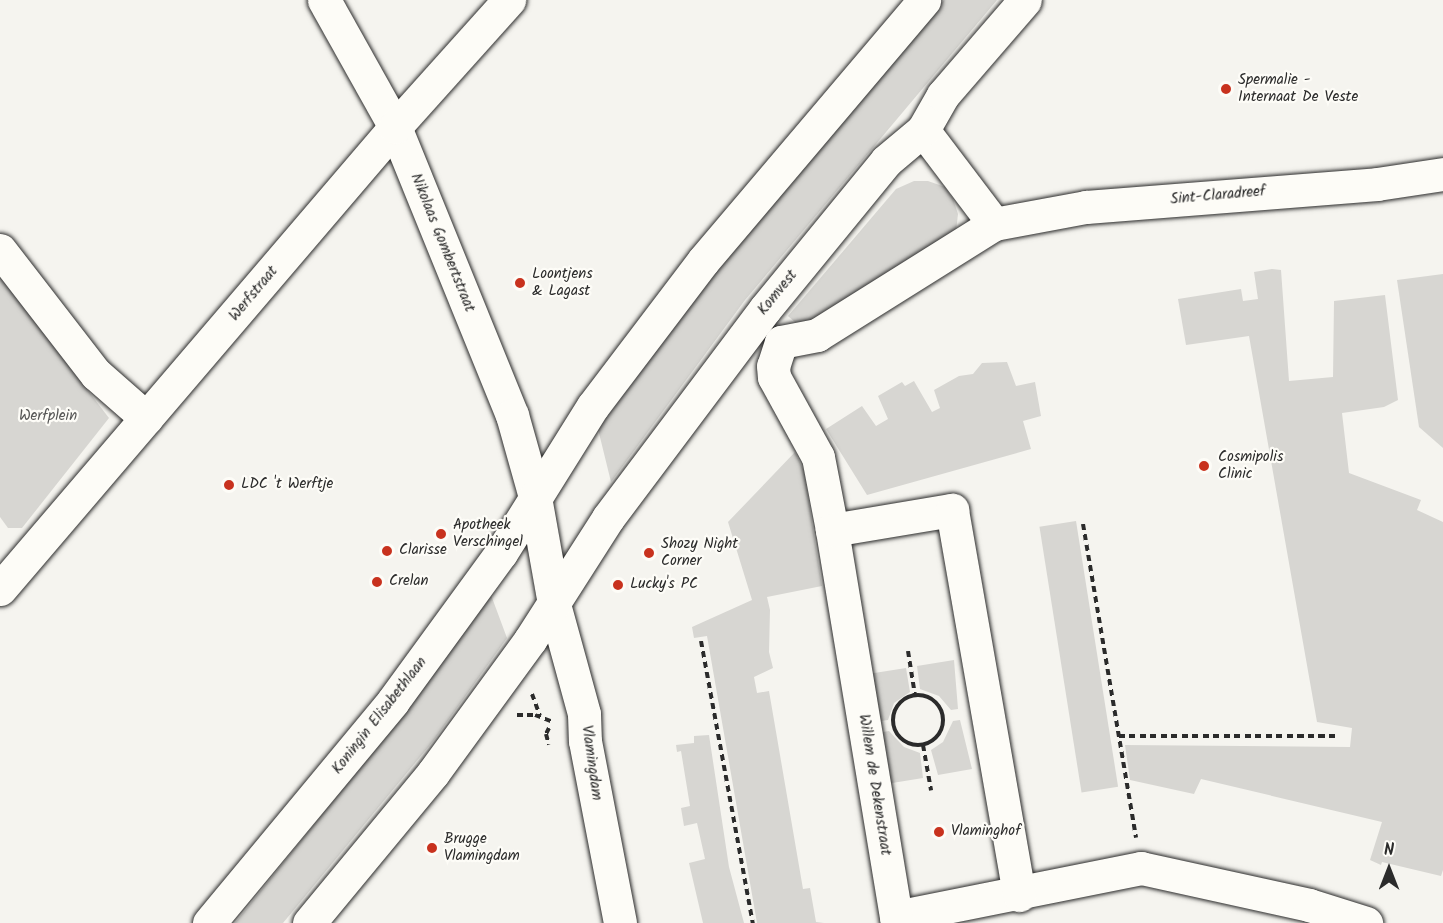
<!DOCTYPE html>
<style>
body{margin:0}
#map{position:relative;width:1443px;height:923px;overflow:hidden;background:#f5f4ef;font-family:Kalam,sans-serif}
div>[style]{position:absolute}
.green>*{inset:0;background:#d7d6d2;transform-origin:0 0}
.path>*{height:4px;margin-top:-2px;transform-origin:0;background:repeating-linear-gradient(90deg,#2b2b2b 0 6px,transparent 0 10.5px)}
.path>.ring{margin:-2px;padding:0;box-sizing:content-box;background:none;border:4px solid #2b2b2b;border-radius:50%}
.roads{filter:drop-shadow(0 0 2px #2b2b2b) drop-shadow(0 0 2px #2b2b2b)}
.minor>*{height:33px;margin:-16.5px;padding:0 16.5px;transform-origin:16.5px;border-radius:16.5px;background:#fdfcf7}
.major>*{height:33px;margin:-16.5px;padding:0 16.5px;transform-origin:16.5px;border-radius:16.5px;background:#fdfcf7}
.dots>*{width:16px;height:16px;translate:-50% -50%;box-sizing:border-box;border:3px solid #fdfcf7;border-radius:50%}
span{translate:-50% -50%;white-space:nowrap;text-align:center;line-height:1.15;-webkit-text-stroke:4.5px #fdfcf7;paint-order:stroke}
.poi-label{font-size:15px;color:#2b2b2b}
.left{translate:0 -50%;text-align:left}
.street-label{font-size:15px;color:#2b2b2b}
.park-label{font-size:15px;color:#565655}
.north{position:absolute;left:1359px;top:839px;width:60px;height:60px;-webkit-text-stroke:4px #fdfcf7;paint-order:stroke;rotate:0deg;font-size:16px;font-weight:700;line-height:24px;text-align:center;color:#2b2b2b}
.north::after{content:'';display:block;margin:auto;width:21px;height:27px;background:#2b2b2b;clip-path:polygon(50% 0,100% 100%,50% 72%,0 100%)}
</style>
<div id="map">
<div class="green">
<div style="clip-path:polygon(944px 0,997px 0,745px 300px,611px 482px,598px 429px,714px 273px)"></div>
<div style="clip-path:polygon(914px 181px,928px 181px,945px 187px,953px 199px,958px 214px,956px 231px,804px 330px,788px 316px,896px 189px)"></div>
<div style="clip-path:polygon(1272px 269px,1281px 270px,1289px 381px,1333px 377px,1334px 301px,1385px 295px,1398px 400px,1384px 407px,1342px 413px,1349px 473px,1421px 500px,1417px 510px,1443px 522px,1443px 870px,1441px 876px,1382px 862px,1381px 865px,1370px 860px,1382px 822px,1201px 779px,1194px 794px,1130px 780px,1125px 745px,1350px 747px,1352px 728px,1317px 722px,1249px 336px,1186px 345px,1178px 299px,1241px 289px,1243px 301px,1258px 299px,1254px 272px)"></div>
<div style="clip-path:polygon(1443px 274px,1443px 448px,1419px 427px,1397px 280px)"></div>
<div style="clip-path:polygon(0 276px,109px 418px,22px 528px,8px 528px,0 517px)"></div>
<div style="clip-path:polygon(1007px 362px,1016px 386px,1035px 382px,1041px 416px,1023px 421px,1031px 449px,867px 495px,826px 429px,862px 406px,876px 426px,888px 419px,878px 396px,902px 382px,905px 386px,914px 381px,932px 412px,940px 408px,934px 390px,959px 376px,973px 374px,982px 363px)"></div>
<div style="clip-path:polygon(795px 452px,804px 471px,822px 586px,767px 597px,770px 610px,769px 652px,773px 668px,754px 677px,757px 693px,769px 691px,803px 889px,810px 888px,816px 922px,824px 923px,757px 923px,707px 636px,694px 638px,692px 627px,752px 600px,728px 522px)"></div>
<div style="left:1076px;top:521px;width:269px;height:37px;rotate:81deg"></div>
<div style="clip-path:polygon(491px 595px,507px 638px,434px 740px,283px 923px,235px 923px,405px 711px)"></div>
<div style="clip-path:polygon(954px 660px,958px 709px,951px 710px,939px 696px,920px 689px,917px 666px)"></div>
<div style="clip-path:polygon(906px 668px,910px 692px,894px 703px,888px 720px,881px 721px,868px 674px)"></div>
<div style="clip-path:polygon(960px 720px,972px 769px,938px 775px,931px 750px,943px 742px,953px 721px)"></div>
<div style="clip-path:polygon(889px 731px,904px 747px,920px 753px,923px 778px,886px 784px,883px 732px)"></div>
<div style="clip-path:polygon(709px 735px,729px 867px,744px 923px,703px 923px,689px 863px,705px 859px,697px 823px,684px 826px,681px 808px,690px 806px,681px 751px,677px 752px,676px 745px,694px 743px,694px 736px)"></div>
</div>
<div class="path">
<div style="left:1083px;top:524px;width:318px;rotate:80.4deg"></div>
<div style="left:701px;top:641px;width:287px;rotate:79.6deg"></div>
<div style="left:908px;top:651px;width:45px;rotate:81deg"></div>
<div style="left:532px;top:694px;width:23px;rotate:70deg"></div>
<div class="ring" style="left:893px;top:695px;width:46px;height:46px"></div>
<div style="left:517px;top:715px;width:18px"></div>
<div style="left:535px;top:715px;width:19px;rotate:21deg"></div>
<div style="left:549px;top:728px;width:7px;rotate:117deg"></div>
<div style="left:546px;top:734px;width:11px;rotate:75deg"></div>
<div style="left:1119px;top:736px;width:219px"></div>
<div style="left:923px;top:745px;width:46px;rotate:79.9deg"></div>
</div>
<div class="roads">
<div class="minor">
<div style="left:324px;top:0;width:145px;rotate:60.8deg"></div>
<div style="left:395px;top:127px;width:311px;rotate:67.9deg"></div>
<div style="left:512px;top:415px;width:85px;rotate:74.3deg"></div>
<div style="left:923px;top:130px;width:118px;rotate:52.9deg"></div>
<div style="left:0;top:250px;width:157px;rotate:52.3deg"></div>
<div style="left:96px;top:374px;width:67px;rotate:41.3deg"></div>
<div style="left:781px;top:342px;width:37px;rotate:-11deg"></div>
<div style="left:817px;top:335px;width:209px;rotate:-32.1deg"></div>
<div style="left:994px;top:224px;width:94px;rotate:-10.5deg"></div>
<div style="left:1086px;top:207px;width:292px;rotate:-4.5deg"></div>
<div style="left:1377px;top:184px;width:67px;rotate:-8.6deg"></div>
<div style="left:781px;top:342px;width:25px;rotate:108deg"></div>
<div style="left:773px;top:366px;width:11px;rotate:85deg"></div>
<div style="left:774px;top:377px;width:91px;rotate:61.2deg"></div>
<div style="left:818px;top:457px;width:74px;rotate:79.1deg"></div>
<div style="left:0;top:589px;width:608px;rotate:-49.47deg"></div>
<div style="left:395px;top:127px;width:171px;rotate:-48.1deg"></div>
<div style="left:554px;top:604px;width:114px;rotate:74.7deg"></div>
<div style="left:584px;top:714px;width:27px;rotate:88deg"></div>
<div style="left:585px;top:741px;width:185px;rotate:79.1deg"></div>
<div style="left:896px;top:917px;width:250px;rotate:-11.3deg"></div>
<div style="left:1141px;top:868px;width:172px;rotate:12.4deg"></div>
<div style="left:1309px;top:905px;width:60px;rotate:17.5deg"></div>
<div style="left:897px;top:923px;width:398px;rotate:-99.4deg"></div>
<div style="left:832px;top:530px;width:122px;rotate:-9.5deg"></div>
<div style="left:952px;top:510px;width:391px;rotate:80.1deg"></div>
</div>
<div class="major">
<div style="left:535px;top:497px;width:109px;rotate:79.9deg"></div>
<div style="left:209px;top:923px;width:288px;rotate:-50.3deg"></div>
<div style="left:393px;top:701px;width:183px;rotate:-53.9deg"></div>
<div style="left:501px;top:553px;width:173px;rotate:-58deg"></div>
<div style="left:593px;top:406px;width:182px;rotate:-52.8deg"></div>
<div style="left:703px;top:261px;width:342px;rotate:-49.7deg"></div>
<div style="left:309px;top:923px;width:195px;rotate:-50.4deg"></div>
<div style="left:433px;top:773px;width:165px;rotate:-53.9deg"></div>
<div style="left:530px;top:640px;width:145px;rotate:-57.4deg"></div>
<div style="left:608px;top:518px;width:261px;rotate:-53.1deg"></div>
<div style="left:765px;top:309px;width:191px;rotate:-50.7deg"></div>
<div style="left:886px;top:161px;width:48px;rotate:-40deg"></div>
<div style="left:923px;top:130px;width:40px;rotate:-60.3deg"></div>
<div style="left:943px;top:95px;width:125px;rotate:-49.2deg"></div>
</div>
</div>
<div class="dots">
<div style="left:1226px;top:89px;background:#c8321e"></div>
<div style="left:520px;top:283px;background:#c8321e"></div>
<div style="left:1204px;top:466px;background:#c8321e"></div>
<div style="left:229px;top:485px;background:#c8321e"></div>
<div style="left:441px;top:534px;background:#c8321e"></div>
<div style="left:387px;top:551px;background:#c8321e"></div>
<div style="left:649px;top:553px;background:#c8321e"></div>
<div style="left:377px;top:582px;background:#c8321e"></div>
<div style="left:618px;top:585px;background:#c8321e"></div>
<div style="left:939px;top:832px;background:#c8321e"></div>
<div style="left:432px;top:848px;background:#c8321e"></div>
</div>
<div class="poi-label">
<span class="left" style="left:1238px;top:89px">Spermalie -<br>Internaat De Veste</span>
<span class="left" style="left:532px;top:283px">Loontjens<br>&amp; Lagast</span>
<span class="left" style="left:1218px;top:466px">Cosmipolis<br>Clinic</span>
<span class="left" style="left:241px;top:485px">LDC 't Werftje</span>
<span class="left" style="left:453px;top:534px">Apotheek<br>Verschingel</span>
<span class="left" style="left:661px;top:553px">Shozy Night<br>Corner</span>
<span class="left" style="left:399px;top:551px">Clarisse</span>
<span class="left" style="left:389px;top:582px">Crelan</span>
<span class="left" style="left:630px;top:585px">Lucky's PC</span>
<span class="left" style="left:951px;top:832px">Vlaminghof</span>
<span class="left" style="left:444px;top:848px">Brugge<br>Vlamingdam</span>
</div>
<div class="street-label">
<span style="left:1218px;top:196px;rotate:-5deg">Sint-Claradreef</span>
<span style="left:442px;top:243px;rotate:68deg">Nikolaas Gombertstraat</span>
<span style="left:778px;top:293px;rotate:-51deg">Komvest</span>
<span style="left:254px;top:294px;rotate:-50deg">Werfstraat</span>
<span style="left:380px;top:716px;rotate:-52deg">Koningin Elisabethlaan</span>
<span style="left:591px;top:763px;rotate:82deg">Vlamingdam</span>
<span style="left:874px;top:785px;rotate:81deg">Willem de Dekenstraat</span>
</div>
<div class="park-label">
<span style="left:48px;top:417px">Werfplein</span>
</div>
<div class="north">N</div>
</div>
